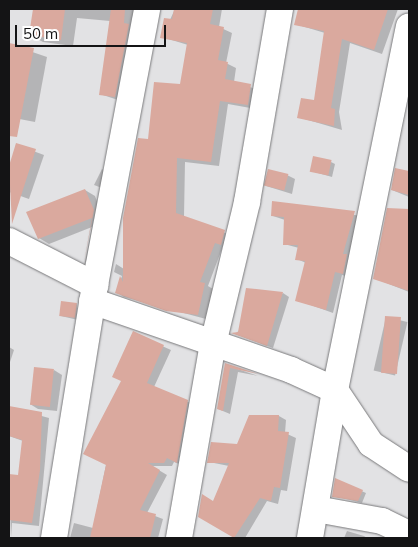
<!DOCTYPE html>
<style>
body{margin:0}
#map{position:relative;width:418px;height:547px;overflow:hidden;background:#e2e2e4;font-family:Mulish,sans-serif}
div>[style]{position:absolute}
.shadow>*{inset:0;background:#0003;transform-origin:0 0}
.building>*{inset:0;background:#daa99e;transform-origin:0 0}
.roads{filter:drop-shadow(0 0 1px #79797b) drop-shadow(0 0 1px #79797b)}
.minor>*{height:26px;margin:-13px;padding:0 13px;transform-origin:13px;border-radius:13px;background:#fff}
span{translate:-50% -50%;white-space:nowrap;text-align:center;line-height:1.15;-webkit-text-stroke:4px #fff;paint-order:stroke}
.frame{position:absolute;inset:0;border:10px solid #141415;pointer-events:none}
.scale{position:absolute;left:15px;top:25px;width:151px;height:22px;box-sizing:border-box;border:2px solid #141415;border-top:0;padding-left:6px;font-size:15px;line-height:18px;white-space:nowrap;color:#141415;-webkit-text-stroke:4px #fff;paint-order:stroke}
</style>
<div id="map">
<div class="shadow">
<div style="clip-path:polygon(28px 9px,139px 9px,127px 103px,100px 94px,110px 21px,77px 18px,73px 46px,43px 42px,30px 35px,34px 10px)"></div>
<div style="clip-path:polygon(175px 9px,222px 9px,219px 27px,232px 33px,226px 63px,236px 68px,234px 82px,259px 90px,256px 109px,228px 104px,219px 166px,185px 162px,184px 217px,233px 236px,223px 246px,208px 286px,213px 289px,206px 319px,124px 297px,116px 292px,122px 276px,114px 272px,116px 264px,124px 269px,149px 141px,181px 86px,188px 45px,162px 37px)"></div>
<div style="clip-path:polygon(299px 9px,398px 9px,382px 54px,350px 43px,339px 112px,342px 130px,298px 117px,315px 102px,325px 33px,295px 24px)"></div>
<div style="clip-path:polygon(9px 44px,47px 57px,35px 122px,9px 117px)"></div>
<div style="clip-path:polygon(17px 145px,44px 155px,29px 199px,9px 192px,9px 170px)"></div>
<div style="clip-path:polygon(331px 162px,335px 164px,332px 177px,311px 171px)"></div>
<div style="clip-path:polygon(102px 169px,105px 171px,102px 188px,94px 185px)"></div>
<div style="clip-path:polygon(396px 170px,409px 172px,409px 197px,392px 190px)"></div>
<div style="clip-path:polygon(287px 175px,295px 179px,292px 194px,266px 186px)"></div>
<div style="clip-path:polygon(85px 190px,95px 196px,103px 217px,94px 267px,85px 262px,92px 227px,49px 244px,39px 238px)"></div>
<div style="clip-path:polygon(273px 203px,362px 216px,350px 277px,342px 275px,333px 313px,297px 300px,306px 263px,297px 259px,299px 248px,284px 244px,285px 220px,273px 216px)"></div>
<div style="clip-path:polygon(388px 209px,409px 210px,409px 292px,374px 278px)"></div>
<div style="clip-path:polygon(283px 293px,289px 297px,273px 348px,235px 334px)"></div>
<div style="clip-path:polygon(77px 304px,78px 320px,61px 316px)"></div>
<div style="left:386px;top:317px;width:22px;height:55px;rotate:13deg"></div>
<div style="clip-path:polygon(133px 333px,171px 350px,154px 387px,195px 405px,184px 466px,174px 462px,172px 466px,152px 466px,167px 475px,147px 513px,163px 519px,158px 538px,70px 538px,74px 523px,93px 528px)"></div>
<div style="clip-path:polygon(9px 347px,14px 350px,10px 362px,9px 361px)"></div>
<div style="clip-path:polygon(226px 365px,258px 376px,238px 372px,230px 414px,218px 409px)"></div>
<div style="clip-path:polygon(54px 370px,62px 375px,57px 411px,38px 409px,30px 404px)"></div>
<div style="clip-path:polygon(9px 407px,49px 418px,39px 526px,12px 523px,11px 538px,9px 475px,19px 477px,23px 441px,9px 436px)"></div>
<div style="clip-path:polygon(250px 416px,279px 416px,286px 420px,285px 433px,296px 438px,287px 491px,281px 490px,278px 504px,267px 501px,245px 538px,237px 538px,199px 516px,214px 503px,229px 466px,209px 462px,238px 445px)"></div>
<div style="clip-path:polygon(336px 480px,366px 493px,362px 503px,334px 496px)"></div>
<div style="clip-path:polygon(347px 531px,364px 536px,367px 538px,344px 538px)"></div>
</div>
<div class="building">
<div style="clip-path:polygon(33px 9px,65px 9px,61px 40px,29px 35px)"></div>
<div style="clip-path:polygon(111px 9px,125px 9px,124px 23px,129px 24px,115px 97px,99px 95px)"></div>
<div style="clip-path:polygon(174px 9px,213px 9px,210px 24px,224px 27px,218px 60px,228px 62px,225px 79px,251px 84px,248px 105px,220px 101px,211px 162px,177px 158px,176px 213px,225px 230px,221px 245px,215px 243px,200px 282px,205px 283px,198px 315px,166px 311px,115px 293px,120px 276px,123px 282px,123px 218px,138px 138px,148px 139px,154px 82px,180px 84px,187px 43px,160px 38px,164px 18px,172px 19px)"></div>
<div style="clip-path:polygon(298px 9px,388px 9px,374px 50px,342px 39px,331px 108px,335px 109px,334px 126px,297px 118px,301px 98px,314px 100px,324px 31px,294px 25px)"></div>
<div style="clip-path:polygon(9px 43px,34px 48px,17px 137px,9px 136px)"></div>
<div style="clip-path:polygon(16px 143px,36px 149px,12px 224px,9px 166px)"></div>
<div style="left:313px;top:156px;width:19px;height:16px;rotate:12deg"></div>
<div style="clip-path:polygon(395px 168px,409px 171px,409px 195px,391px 190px)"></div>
<div style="left:268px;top:169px;width:21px;height:17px;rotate:14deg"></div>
<div style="clip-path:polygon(85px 189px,94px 210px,84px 263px,92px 218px,38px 239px,26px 212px)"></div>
<div style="clip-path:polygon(272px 201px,355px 211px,343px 254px,347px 254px,343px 274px,335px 272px,326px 310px,295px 301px,305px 261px,295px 260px,298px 245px,283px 245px,284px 217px,271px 216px)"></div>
<div style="clip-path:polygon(387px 208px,409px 209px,409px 291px,373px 279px)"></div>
<div style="clip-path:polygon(246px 288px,283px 292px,267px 346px,231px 333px,238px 332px)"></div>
<div style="left:61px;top:301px;width:16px;height:15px;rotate:7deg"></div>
<div style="left:385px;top:316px;width:16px;height:57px;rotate:4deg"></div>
<div style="clip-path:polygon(133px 331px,164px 345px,147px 383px,188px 400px,177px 463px,167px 458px,164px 463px,148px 463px,160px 470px,140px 510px,156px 514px,150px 538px,90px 538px,106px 465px,83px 454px,121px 381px,112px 377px)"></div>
<div style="clip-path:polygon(225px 363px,258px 374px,230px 368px,223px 411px,217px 409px)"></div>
<div style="left:34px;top:367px;width:20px;height:38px;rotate:6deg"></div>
<div style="clip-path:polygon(9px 406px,42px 412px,40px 470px,32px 523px,9px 520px,9px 474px,18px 475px,22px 440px,9px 436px)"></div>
<div style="clip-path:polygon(249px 415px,279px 415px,278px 431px,289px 432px,280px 488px,274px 487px,271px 501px,260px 498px,234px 538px,198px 517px,202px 494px,213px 501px,229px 463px,207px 463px,211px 442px,237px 444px)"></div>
<div style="clip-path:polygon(335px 478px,363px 490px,358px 501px,332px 497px)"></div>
</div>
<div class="roads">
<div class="minor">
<div style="left:9px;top:241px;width:97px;rotate:27.1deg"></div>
<div style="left:92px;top:301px;width:211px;rotate:19.1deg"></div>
<div style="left:291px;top:370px;width:48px;rotate:24.4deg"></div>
<div style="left:335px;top:390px;width:65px;rotate:56.3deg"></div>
<div style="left:371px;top:444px;width:45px;rotate:33.3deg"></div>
<div style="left:316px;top:509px;width:67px;rotate:10.3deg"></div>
<div style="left:382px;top:521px;width:30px;rotate:26deg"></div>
<div style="left:54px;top:538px;width:256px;rotate:-80.8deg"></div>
<div style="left:95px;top:285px;width:281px;rotate:-79.3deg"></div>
<div style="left:179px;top:538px;width:197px;rotate:-80.1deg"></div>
<div style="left:213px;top:344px;width:146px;rotate:-76.5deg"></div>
<div style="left:247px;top:202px;width:196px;rotate:-80.3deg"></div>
<div style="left:310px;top:538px;width:150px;rotate:-80.4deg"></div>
<div style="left:335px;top:390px;width:371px;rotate:-78.5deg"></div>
</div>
</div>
<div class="frame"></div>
<div class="scale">50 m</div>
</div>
